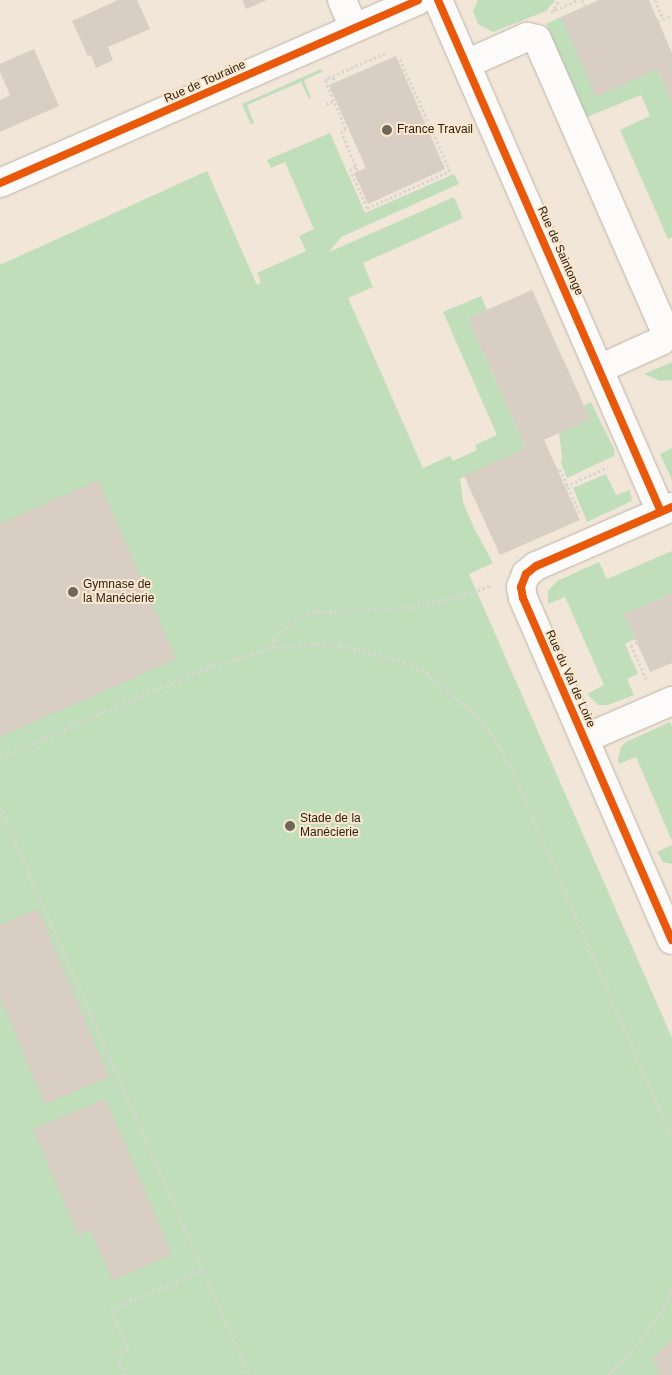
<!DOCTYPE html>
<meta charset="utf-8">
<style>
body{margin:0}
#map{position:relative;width:672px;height:1375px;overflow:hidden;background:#f1e6d7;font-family:Helvetica,sans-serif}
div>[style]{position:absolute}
.green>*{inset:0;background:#c1debb}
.building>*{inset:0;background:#d8cec4}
.path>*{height:3px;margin-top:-1.5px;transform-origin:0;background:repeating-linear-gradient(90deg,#d9d6d2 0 2.5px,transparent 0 5px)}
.roads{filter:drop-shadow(0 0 1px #bcb3a8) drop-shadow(0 0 1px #bcb3a8)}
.minor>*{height:28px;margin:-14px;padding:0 14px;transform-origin:14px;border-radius:14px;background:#fdfbf9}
.cycleway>*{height:8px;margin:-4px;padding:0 4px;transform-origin:4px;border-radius:4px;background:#e8590c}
.dots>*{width:14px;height:14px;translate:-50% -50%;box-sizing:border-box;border:2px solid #fce7cc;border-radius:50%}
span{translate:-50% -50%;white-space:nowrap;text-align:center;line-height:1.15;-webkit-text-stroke:4px #fce7cc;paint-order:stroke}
.street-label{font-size:12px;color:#2a2218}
.poi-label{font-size:12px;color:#2a2218}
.left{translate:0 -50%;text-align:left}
</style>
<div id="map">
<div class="green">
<div style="clip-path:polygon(478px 0,555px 0,546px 11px,493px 32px,478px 24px,473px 11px)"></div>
<div style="clip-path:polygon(561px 17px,657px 69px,672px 103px,672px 237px,668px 239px,620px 130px,650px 116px,641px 95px,587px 117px,546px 24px)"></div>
<div style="clip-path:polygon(321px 69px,322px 72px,304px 80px,311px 98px,309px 99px,301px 82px,247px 105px,254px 123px,251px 124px,242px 104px)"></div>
<div style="clip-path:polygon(330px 133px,365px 213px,454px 174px,459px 184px,341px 237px,329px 252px,454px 197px,463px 218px,363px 263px,373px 287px,348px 298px,423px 468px,450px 456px,453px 461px,477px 450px,475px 445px,497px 435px,443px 312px,481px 296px,487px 310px,468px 318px,526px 448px,460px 479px,463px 502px,475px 530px,493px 563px,469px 574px,672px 1038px,672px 1375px,0 1375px,0 265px,207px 171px,257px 285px,261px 282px,257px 273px,306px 251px,299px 236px,314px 229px,285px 162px,271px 168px,267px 160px)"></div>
<div style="clip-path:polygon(672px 362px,672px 380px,660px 381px,644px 374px)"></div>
<div style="clip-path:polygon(591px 402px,615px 451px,614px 456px,567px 478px,561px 463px,562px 457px,559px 433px,590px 419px,584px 405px)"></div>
<div style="clip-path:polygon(672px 448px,672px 480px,660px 454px)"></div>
<div style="clip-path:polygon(606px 474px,616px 495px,630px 490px,632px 501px,587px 522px,573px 488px)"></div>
<div style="clip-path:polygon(672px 551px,672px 594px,624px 614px,635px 639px,625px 644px,638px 674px,627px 679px,634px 695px,608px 705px,598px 705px,587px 694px,604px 685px,565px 597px,548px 604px,548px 591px,557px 581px,599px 562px,607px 579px)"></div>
<div style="clip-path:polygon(670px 722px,672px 727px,672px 841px,636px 757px,619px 764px,618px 759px,621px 747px,626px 742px)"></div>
<div style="clip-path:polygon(672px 845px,672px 864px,663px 862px,657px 852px)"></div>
</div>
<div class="building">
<div style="clip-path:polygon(118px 0,137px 0,150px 29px,108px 47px,113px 60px,96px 68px,91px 55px,88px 56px,72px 21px)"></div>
<div style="clip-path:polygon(242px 0,267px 0,246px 9px)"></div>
<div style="clip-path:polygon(599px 0,649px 0,672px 53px,672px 103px,657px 69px,596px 97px,561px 17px)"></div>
<div style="clip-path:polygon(34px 49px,59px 106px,0 132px,0 100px,10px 95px,0 72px,0 64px)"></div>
<div style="clip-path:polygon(396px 56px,445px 169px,368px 204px,354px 173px,366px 168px,329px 85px)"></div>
<div style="clip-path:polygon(532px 290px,590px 419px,544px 440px,580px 520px,500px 555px,464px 476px,526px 448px,468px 318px)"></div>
<div style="clip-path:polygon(98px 480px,176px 659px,0 737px,0 524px)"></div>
<div style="clip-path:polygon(672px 594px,672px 663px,650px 672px,624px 614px)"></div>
<div style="clip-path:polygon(38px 909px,109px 1077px,45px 1104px,0 997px,0 925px)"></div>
<div style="clip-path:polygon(106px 1099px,172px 1255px,112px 1280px,91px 1230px,78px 1235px,33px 1129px)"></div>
<div style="clip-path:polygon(672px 1339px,672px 1375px,660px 1375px,653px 1359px)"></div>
</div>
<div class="path">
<div style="left:582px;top:0;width:7px;rotate:63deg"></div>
<div style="left:655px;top:0;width:20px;rotate:66deg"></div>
<div style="left:555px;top:11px;width:3px;rotate:-108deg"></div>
<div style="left:554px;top:8px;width:9px;rotate:-58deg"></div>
<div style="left:551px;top:12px;width:30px;rotate:-24deg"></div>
<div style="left:658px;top:21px;width:15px;rotate:-23deg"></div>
<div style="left:333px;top:77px;width:5px;rotate:68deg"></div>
<div style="left:328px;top:78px;width:65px;rotate:-23.4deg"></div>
<div style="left:328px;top:79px;width:3px;rotate:162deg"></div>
<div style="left:325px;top:80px;width:53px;rotate:66.8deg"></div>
<div style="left:346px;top:129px;width:5px;rotate:158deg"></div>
<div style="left:341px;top:131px;width:43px;rotate:67deg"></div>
<div style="left:326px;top:104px;width:11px;rotate:-22deg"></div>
<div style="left:356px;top:167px;width:6px;rotate:162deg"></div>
<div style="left:350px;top:169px;width:43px;rotate:66.4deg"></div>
<div style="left:367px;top:208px;width:91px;rotate:-24deg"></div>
<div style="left:450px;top:171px;width:123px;rotate:-114.1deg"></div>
<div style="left:557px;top:470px;width:3px;rotate:-18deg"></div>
<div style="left:560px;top:469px;width:49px;rotate:66deg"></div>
<div style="left:566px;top:486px;width:46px;rotate:-24.3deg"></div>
<div style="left:637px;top:642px;width:7px;rotate:153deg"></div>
<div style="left:631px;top:645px;width:37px;rotate:66deg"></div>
<div style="left:274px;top:647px;width:9px;rotate:-90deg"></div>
<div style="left:274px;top:638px;width:26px;rotate:-40deg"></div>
<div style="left:294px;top:621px;width:22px;rotate:-24deg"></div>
<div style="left:314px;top:612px;width:94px;rotate:-2.4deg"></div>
<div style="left:408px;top:608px;width:52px;rotate:-12.2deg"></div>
<div style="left:459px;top:597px;width:35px;rotate:-20deg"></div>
<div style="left:0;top:758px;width:194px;rotate:-23.7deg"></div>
<div style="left:178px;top:680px;width:38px;rotate:-22deg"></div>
<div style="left:213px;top:666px;width:64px;rotate:-17.3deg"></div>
<div style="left:274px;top:647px;width:38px;rotate:-5deg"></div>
<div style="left:312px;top:644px;width:27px;rotate:2deg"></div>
<div style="left:339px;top:645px;width:61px;rotate:14.3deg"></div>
<div style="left:398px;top:660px;width:32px;rotate:24deg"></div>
<div style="left:427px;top:673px;width:63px;rotate:40.5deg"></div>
<div style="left:475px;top:714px;width:32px;rotate:51deg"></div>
<div style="left:495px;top:739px;width:30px;rotate:60deg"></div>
<div style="left:510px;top:765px;width:406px;rotate:66.5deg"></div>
<div style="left:0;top:807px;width:620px;rotate:66.33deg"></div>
<div style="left:125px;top:1375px;width:22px;rotate:-114deg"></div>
<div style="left:116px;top:1355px;width:14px;rotate:-25deg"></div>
<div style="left:129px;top:1349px;width:44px;rotate:-114.2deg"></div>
<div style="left:111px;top:1309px;width:100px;rotate:-23deg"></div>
<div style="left:607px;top:1375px;width:45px;rotate:-45deg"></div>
<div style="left:639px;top:1343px;width:45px;rotate:-54.9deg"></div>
<div style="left:665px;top:1306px;width:18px;rotate:-68deg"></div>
</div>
<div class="roads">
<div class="minor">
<div style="left:342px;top:0;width:30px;rotate:67deg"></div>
<div style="left:438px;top:0;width:558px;rotate:66.46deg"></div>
<div style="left:466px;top:64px;width:67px;rotate:-23.9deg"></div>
<div style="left:527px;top:37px;width:10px;rotate:11deg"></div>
<div style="left:537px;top:39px;width:318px;rotate:66.3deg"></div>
<div style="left:665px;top:330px;width:8px;rotate:97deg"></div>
<div style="left:664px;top:338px;width:4px;rotate:135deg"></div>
<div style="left:661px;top:341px;width:68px;rotate:155.7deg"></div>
<div style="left:0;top:183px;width:456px;rotate:-23.6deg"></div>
<div style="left:672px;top:507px;width:148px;rotate:156.5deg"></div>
<div style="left:536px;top:566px;width:13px;rotate:141deg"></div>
<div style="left:526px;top:574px;width:14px;rotate:111deg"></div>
<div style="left:521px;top:587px;width:11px;rotate:80deg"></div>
<div style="left:523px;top:598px;width:373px;rotate:66.5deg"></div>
<div style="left:584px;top:739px;width:96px;rotate:-23.4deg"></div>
</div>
</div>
<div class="cycleway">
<div style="left:438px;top:0;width:558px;rotate:66.46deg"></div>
<div style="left:0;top:183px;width:456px;rotate:-23.6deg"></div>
<div style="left:672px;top:507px;width:148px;rotate:156.5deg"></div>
<div style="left:536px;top:566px;width:13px;rotate:141deg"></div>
<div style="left:526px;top:574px;width:14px;rotate:111deg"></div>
<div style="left:521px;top:587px;width:11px;rotate:80deg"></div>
<div style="left:523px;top:598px;width:373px;rotate:66.5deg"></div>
</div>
<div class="dots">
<div style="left:387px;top:130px;background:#70675b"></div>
<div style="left:73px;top:592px;background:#70675b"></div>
<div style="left:290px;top:826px;background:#70675b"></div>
</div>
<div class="street-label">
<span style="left:205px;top:82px;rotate:-24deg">Rue de Touraine</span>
<span style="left:560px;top:251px;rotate:66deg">Rue de Saintonge</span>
<span style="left:570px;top:679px;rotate:66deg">Rue du Val de Loire</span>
</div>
<div class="poi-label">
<span class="left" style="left:397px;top:130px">France Travail</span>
<span class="left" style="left:83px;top:592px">Gymnase de<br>la Manécierie</span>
<span class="left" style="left:300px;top:826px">Stade de la<br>Manécierie</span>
</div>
</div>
